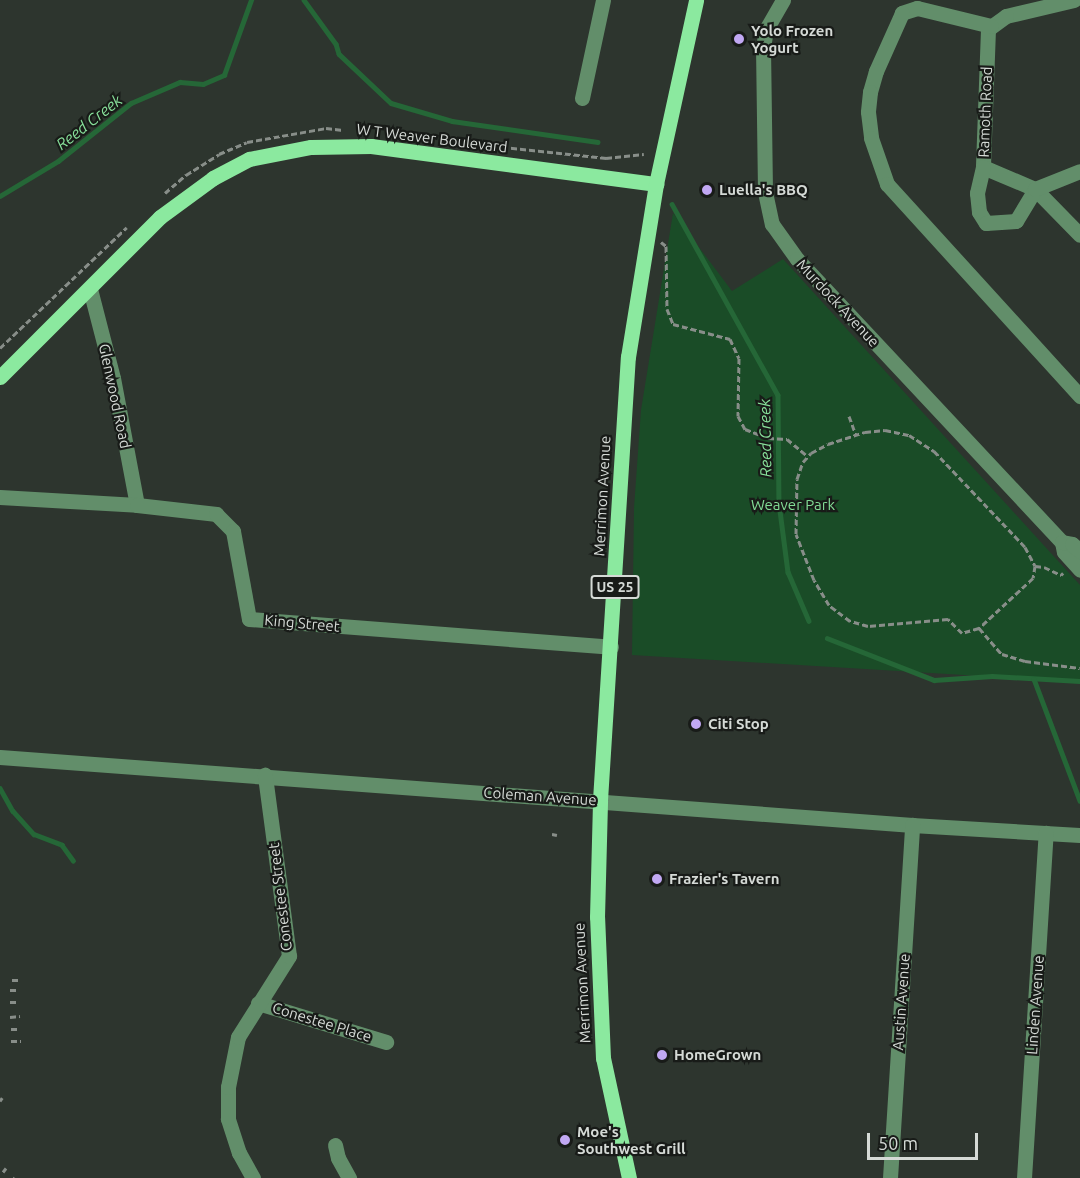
<!DOCTYPE html>
<style>
body{margin:0}
#map{position:relative;width:1080px;height:1178px;overflow:hidden;background:#2d352e;font-family:Ubuntu,sans-serif}
div>[style]{position:absolute}
.green>*{inset:0;background:#1a4c27}
.stream>*{height:4.5px;margin:-2.25px;padding:0 2.25px;transform-origin:2.25px;border-radius:2.25px;background:#256737}
.path>*{height:3px;margin-top:-1.5px;transform-origin:0;background:repeating-linear-gradient(90deg,#888e89 0 6px,transparent 0 9px)}
.minor>*{height:15px;margin:-7.5px;padding:0 7.5px;transform-origin:7.5px;border-radius:7.5px;background:#628e6a}
.major>*{height:15px;margin:-7.5px;padding:0 7.5px;transform-origin:7.5px;border-radius:7.5px;background:#8be99f}
.dots>*{width:16px;height:16px;translate:-50% -50%;box-sizing:border-box;border:3px solid #181b18;border-radius:50%}
span{translate:-50% -50%;white-space:nowrap;text-align:center;line-height:1.15;-webkit-text-stroke:4.5px #181b18;paint-order:stroke}
.shield-label span{padding:2px 4px;background:#181b18;border:2px solid;border-radius:4px;-webkit-text-stroke-width:0}
.shield-label{font-size:14px;color:#d5dad6;font-weight:700}
.poi-label{font-size:15px;color:#d5dad6;font-weight:700}
.left{translate:0 -50%;text-align:left}
.street-label{font-size:15px;color:#d5dad6}
.park-label{font-size:15px;color:#82db95}
.water-label{font-size:16px;color:#88e19b;font-style:italic}
.scale{position:absolute;left:867px;top:1133px;width:111px;height:27px;box-sizing:border-box;border:3px solid #d5dad6;border-top:0;padding-left:8px;font-size:18px;line-height:21px;white-space:nowrap;color:#d5dad6;-webkit-text-stroke:4px #181b18;paint-order:stroke}
</style>
<div id="map">
<div class="green">
<div style="clip-path:polygon(673px 213px,732px 291px,783px 259px,1080px 585px,1080px 682px,632px 655px,634px 508px,641px 410px)"></div>
</div>
<div class="stream">
<div style="left:304px;top:0;width:54px;rotate:54deg"></div>
<div style="left:336px;top:44px;width:10px;rotate:73deg"></div>
<div style="left:339px;top:54px;width:71px;rotate:43.3deg"></div>
<div style="left:391px;top:103px;width:64px;rotate:16.4deg"></div>
<div style="left:452px;top:121px;width:147px;rotate:8.2deg"></div>
<div style="left:0;top:196px;width:68px;rotate:-31.1deg"></div>
<div style="left:58px;top:161px;width:93px;rotate:-38.5deg"></div>
<div style="left:131px;top:103px;width:53px;rotate:-23.2deg"></div>
<div style="left:180px;top:82px;width:23px;rotate:5deg"></div>
<div style="left:203px;top:84px;width:23px;rotate:-23deg"></div>
<div style="left:224px;top:75px;width:80px;rotate:-70.2deg"></div>
<div style="left:672px;top:204px;width:218px;rotate:61deg"></div>
<div style="left:778px;top:395px;width:108px;rotate:89.5deg"></div>
<div style="left:779px;top:503px;width:70px;rotate:82.6deg"></div>
<div style="left:788px;top:572px;width:53px;rotate:66.8deg"></div>
<div style="left:827px;top:638px;width:115px;rotate:21.4deg"></div>
<div style="left:934px;top:680px;width:58px;rotate:-3.9deg"></div>
<div style="left:992px;top:676px;width:88px;rotate:3.3deg"></div>
<div style="left:1034px;top:679px;width:130px;rotate:69.3deg"></div>
<div style="left:0;top:788px;width:26px;rotate:61deg"></div>
<div style="left:13px;top:811px;width:31px;rotate:48deg"></div>
<div style="left:34px;top:834px;width:30px;rotate:21deg"></div>
<div style="left:62px;top:845px;width:19px;rotate:54deg"></div>
</div>
<div class="path">
<div style="left:493px;top:146px;width:114px;rotate:6.1deg"></div>
<div style="left:606px;top:158px;width:38px;rotate:-6deg"></div>
<div style="left:165px;top:193px;width:28px;rotate:-41deg"></div>
<div style="left:186px;top:175px;width:39px;rotate:-32deg"></div>
<div style="left:219px;top:154px;width:30px;rotate:-23deg"></div>
<div style="left:247px;top:142px;width:80px;rotate:-10deg"></div>
<div style="left:326px;top:128px;width:17px;rotate:7deg"></div>
<div style="left:661px;top:242px;width:6px;rotate:39deg"></div>
<div style="left:666px;top:246px;width:63px;rotate:89.1deg"></div>
<div style="left:667px;top:309px;width:16px;rotate:68deg"></div>
<div style="left:673px;top:324px;width:59px;rotate:14.7deg"></div>
<div style="left:730px;top:339px;width:21px;rotate:65deg"></div>
<div style="left:739px;top:358px;width:58px;rotate:91deg"></div>
<div style="left:738px;top:416px;width:15px;rotate:62deg"></div>
<div style="left:745px;top:429px;width:25px;rotate:21deg"></div>
<div style="left:768px;top:438px;width:19px;rotate:3deg"></div>
<div style="left:787px;top:439px;width:26px;rotate:40deg"></div>
<div style="left:0;top:348px;width:175px;rotate:-43.6deg"></div>
<div style="left:849px;top:416px;width:20px;rotate:70deg"></div>
<div style="left:885px;top:430px;width:25px;rotate:12deg"></div>
<div style="left:909px;top:435px;width:30px;rotate:33deg"></div>
<div style="left:934px;top:451px;width:132px;rotate:46.5deg"></div>
<div style="left:1025px;top:547px;width:21px;rotate:62deg"></div>
<div style="left:1035px;top:566px;width:12px;rotate:99deg"></div>
<div style="left:1033px;top:578px;width:74px;rotate:137.2deg"></div>
<div style="left:979px;top:628px;width:18px;rotate:164deg"></div>
<div style="left:962px;top:633px;width:20px;rotate:-135deg"></div>
<div style="left:948px;top:619px;width:80px;rotate:175deg"></div>
<div style="left:868px;top:626px;width:19px;rotate:-164deg"></div>
<div style="left:850px;top:621px;width:26px;rotate:-143deg"></div>
<div style="left:829px;top:605px;width:29px;rotate:-121deg"></div>
<div style="left:814px;top:580px;width:49px;rotate:-111.4deg"></div>
<div style="left:796px;top:534px;width:55px;rotate:-89deg"></div>
<div style="left:797px;top:479px;width:18px;rotate:-71deg"></div>
<div style="left:803px;top:462px;width:12px;rotate:-48deg"></div>
<div style="left:811px;top:453px;width:19px;rotate:-28deg"></div>
<div style="left:828px;top:444px;width:39px;rotate:-18deg"></div>
<div style="left:865px;top:432px;width:20px;rotate:-6deg"></div>
<div style="left:1035px;top:566px;width:9px;rotate:6deg"></div>
<div style="left:1044px;top:567px;width:19px;rotate:25deg"></div>
<div style="left:1061px;top:575px;width:3px;rotate:-45deg"></div>
<div style="left:979px;top:628px;width:35px;rotate:49deg"></div>
<div style="left:1002px;top:654px;width:24px;rotate:17deg"></div>
<div style="left:1025px;top:661px;width:55px;rotate:7.3deg"></div>
<div style="left:552px;top:834px;width:5px;rotate:11deg"></div>
<div style="left:12px;top:980px;width:6px"></div>
<div style="left:10px;top:990px;width:9px"></div>
<div style="left:10px;top:1002px;width:9px"></div>
<div style="left:10px;top:1017px;width:10px;rotate:-6deg"></div>
<div style="left:11px;top:1029px;width:9px"></div>
<div style="left:11px;top:1041px;width:10px"></div>
<div style="left:0;top:1101px;width:4px;rotate:-56deg"></div>
<div style="left:3px;top:1172px;width:5px;rotate:-53deg"></div>
<div style="left:14px;top:1178px;width:1px;rotate:-45deg"></div>
</div>
<div class="minor">
<div style="left:783px;top:0;width:34px;rotate:120deg"></div>
<div style="left:766px;top:29px;width:18px;rotate:99deg"></div>
<div style="left:763px;top:47px;width:145px;rotate:89.2deg"></div>
<div style="left:765px;top:192px;width:33px;rotate:78deg"></div>
<div style="left:772px;top:224px;width:43px;rotate:54.5deg"></div>
<div style="left:797px;top:259px;width:388px;rotate:46.9deg"></div>
<div style="left:1062px;top:542px;width:10px;rotate:79deg"></div>
<div style="left:1064px;top:552px;width:24px;rotate:48deg"></div>
<div style="left:1074px;top:0;width:70px;rotate:166.8deg"></div>
<div style="left:1006px;top:16px;width:22px;rotate:144deg"></div>
<div style="left:988px;top:29px;width:138px;rotate:92.1deg"></div>
<div style="left:983px;top:167px;width:56px;rotate:22.9deg"></div>
<div style="left:1035px;top:189px;width:64px;rotate:45.6deg"></div>
<div style="left:991px;top:26px;width:76px;rotate:-166.3deg"></div>
<div style="left:917px;top:8px;width:16px;rotate:162deg"></div>
<div style="left:902px;top:13px;width:64px;rotate:114.1deg"></div>
<div style="left:876px;top:71px;width:22px;rotate:106deg"></div>
<div style="left:870px;top:92px;width:20px;rotate:96deg"></div>
<div style="left:868px;top:112px;width:26px;rotate:83deg"></div>
<div style="left:871px;top:138px;width:49px;rotate:70.8deg"></div>
<div style="left:887px;top:184px;width:287px;rotate:47.7deg"></div>
<div style="left:582px;top:98px;width:100px;rotate:-77.9deg"></div>
<div style="left:983px;top:167px;width:27px;rotate:103deg"></div>
<div style="left:977px;top:193px;width:19px;rotate:84deg"></div>
<div style="left:979px;top:212px;width:13px;rotate:58deg"></div>
<div style="left:986px;top:223px;width:30px;rotate:-4deg"></div>
<div style="left:1016px;top:221px;width:37px;rotate:-59deg"></div>
<div style="left:1035px;top:189px;width:48px;rotate:-21.8deg"></div>
<div style="left:90px;top:289px;width:92px;rotate:75.5deg"></div>
<div style="left:113px;top:378px;width:129px;rotate:79.3deg"></div>
<div style="left:0;top:497px;width:137px;rotate:3.3deg"></div>
<div style="left:137px;top:505px;width:80px;rotate:6.5deg"></div>
<div style="left:216px;top:514px;width:24px;rotate:45deg"></div>
<div style="left:233px;top:531px;width:89px;rotate:79.7deg"></div>
<div style="left:249px;top:619px;width:363px;rotate:4.4deg"></div>
<div style="left:1062px;top:542px;width:10px;rotate:11deg"></div>
<div style="left:1072px;top:544px;width:11px;rotate:41deg"></div>
<div style="left:0;top:757px;width:915px;rotate:4.26deg"></div>
<div style="left:912px;top:825px;width:168px;rotate:3.4deg"></div>
<div style="left:258px;top:1003px;width:134px;rotate:16.9deg"></div>
<div style="left:335px;top:1145px;width:13px;rotate:77deg"></div>
<div style="left:338px;top:1158px;width:23px;rotate:61deg"></div>
<div style="left:253px;top:1178px;width:29px;rotate:-119deg"></div>
<div style="left:239px;top:1153px;width:36px;rotate:-108deg"></div>
<div style="left:228px;top:1119px;width:32px;rotate:-90deg"></div>
<div style="left:228px;top:1087px;width:51px;rotate:-78.7deg"></div>
<div style="left:238px;top:1037px;width:96px;rotate:-57.8deg"></div>
<div style="left:289px;top:956px;width:183px;rotate:-97.6deg"></div>
<div style="left:890px;top:1178px;width:354px;rotate:-86.4deg"></div>
<div style="left:1024px;top:1178px;width:346px;rotate:-86.4deg"></div>
</div>
<div class="major">
<div style="left:0;top:377px;width:226px;rotate:-45deg"></div>
<div style="left:160px;top:217px;width:66px;rotate:-36.3deg"></div>
<div style="left:213px;top:178px;width:41px;rotate:-27.8deg"></div>
<div style="left:249px;top:159px;width:63px;rotate:-11deg"></div>
<div style="left:311px;top:147px;width:60px;rotate:-1deg"></div>
<div style="left:371px;top:146px;width:288px;rotate:7.6deg"></div>
<div style="left:629px;top:1178px;width:123px;rotate:-102.2deg"></div>
<div style="left:603px;top:1058px;width:141px;rotate:-92.4deg"></div>
<div style="left:597px;top:917px;width:117px;rotate:-88.5deg"></div>
<div style="left:600px;top:800px;width:444px;rotate:-86.4deg"></div>
<div style="left:628px;top:357px;width:175px;rotate:-80.8deg"></div>
<div style="left:656px;top:184px;width:188px;rotate:-77.7deg"></div>
</div>
<div class="dots">
<div style="left:739px;top:39px;background:#c1a8f3"></div>
<div style="left:707px;top:190px;background:#c1a8f3"></div>
<div style="left:696px;top:724px;background:#c1a8f3"></div>
<div style="left:657px;top:879px;background:#c1a8f3"></div>
<div style="left:662px;top:1055px;background:#c1a8f3"></div>
<div style="left:565px;top:1140px;background:#c1a8f3"></div>
</div>
<div class="shield-label">
<span style="left:615px;top:587px">US 25</span>
</div>
<div class="poi-label">
<span class="left" style="left:751px;top:39px">Yolo Frozen<br>Yogurt</span>
<span class="left" style="left:719px;top:190px">Luella's BBQ</span>
<span class="left" style="left:708px;top:724px">Citi Stop</span>
<span class="left" style="left:669px;top:879px">Frazier's Tavern</span>
<span class="left" style="left:674px;top:1055px">HomeGrown</span>
<span class="left" style="left:577px;top:1140px">Moe's<br>Southwest Grill</span>
</div>
<div class="street-label">
<span style="left:985px;top:112px;rotate:-88deg">Ramoth Road</span>
<span style="left:432px;top:138px;rotate:7deg">W T Weaver Boulevard</span>
<span style="left:838px;top:303px;rotate:47deg">Murdock Avenue</span>
<span style="left:115px;top:396px;rotate:78deg">Glenwood Road</span>
<span style="left:602px;top:496px;rotate:-87deg">Merrimon Avenue</span>
<span style="left:302px;top:623px;rotate:5deg">King Street</span>
<span style="left:540px;top:796px;rotate:4deg">Coleman Avenue</span>
<span style="left:280px;top:897px;rotate:-97deg">Conestee Street</span>
<span style="left:582px;top:983px;rotate:-93deg">Merrimon Avenue</span>
<span style="left:901px;top:1002px;rotate:-86deg">Austin Avenue</span>
<span style="left:1035px;top:1005px;rotate:-86deg">Linden Avenue</span>
<span style="left:322px;top:1022px;rotate:17deg">Conestee Place</span>
</div>
<div class="park-label">
<span style="left:793px;top:505px">Weaver Park</span>
</div>
<div class="water-label">
<span style="left:89px;top:122px;rotate:-38deg">Reed Creek</span>
<span style="left:765px;top:438px;rotate:-91deg">Reed Creek</span>
</div>
<div class="scale">50 m</div>
</div>
